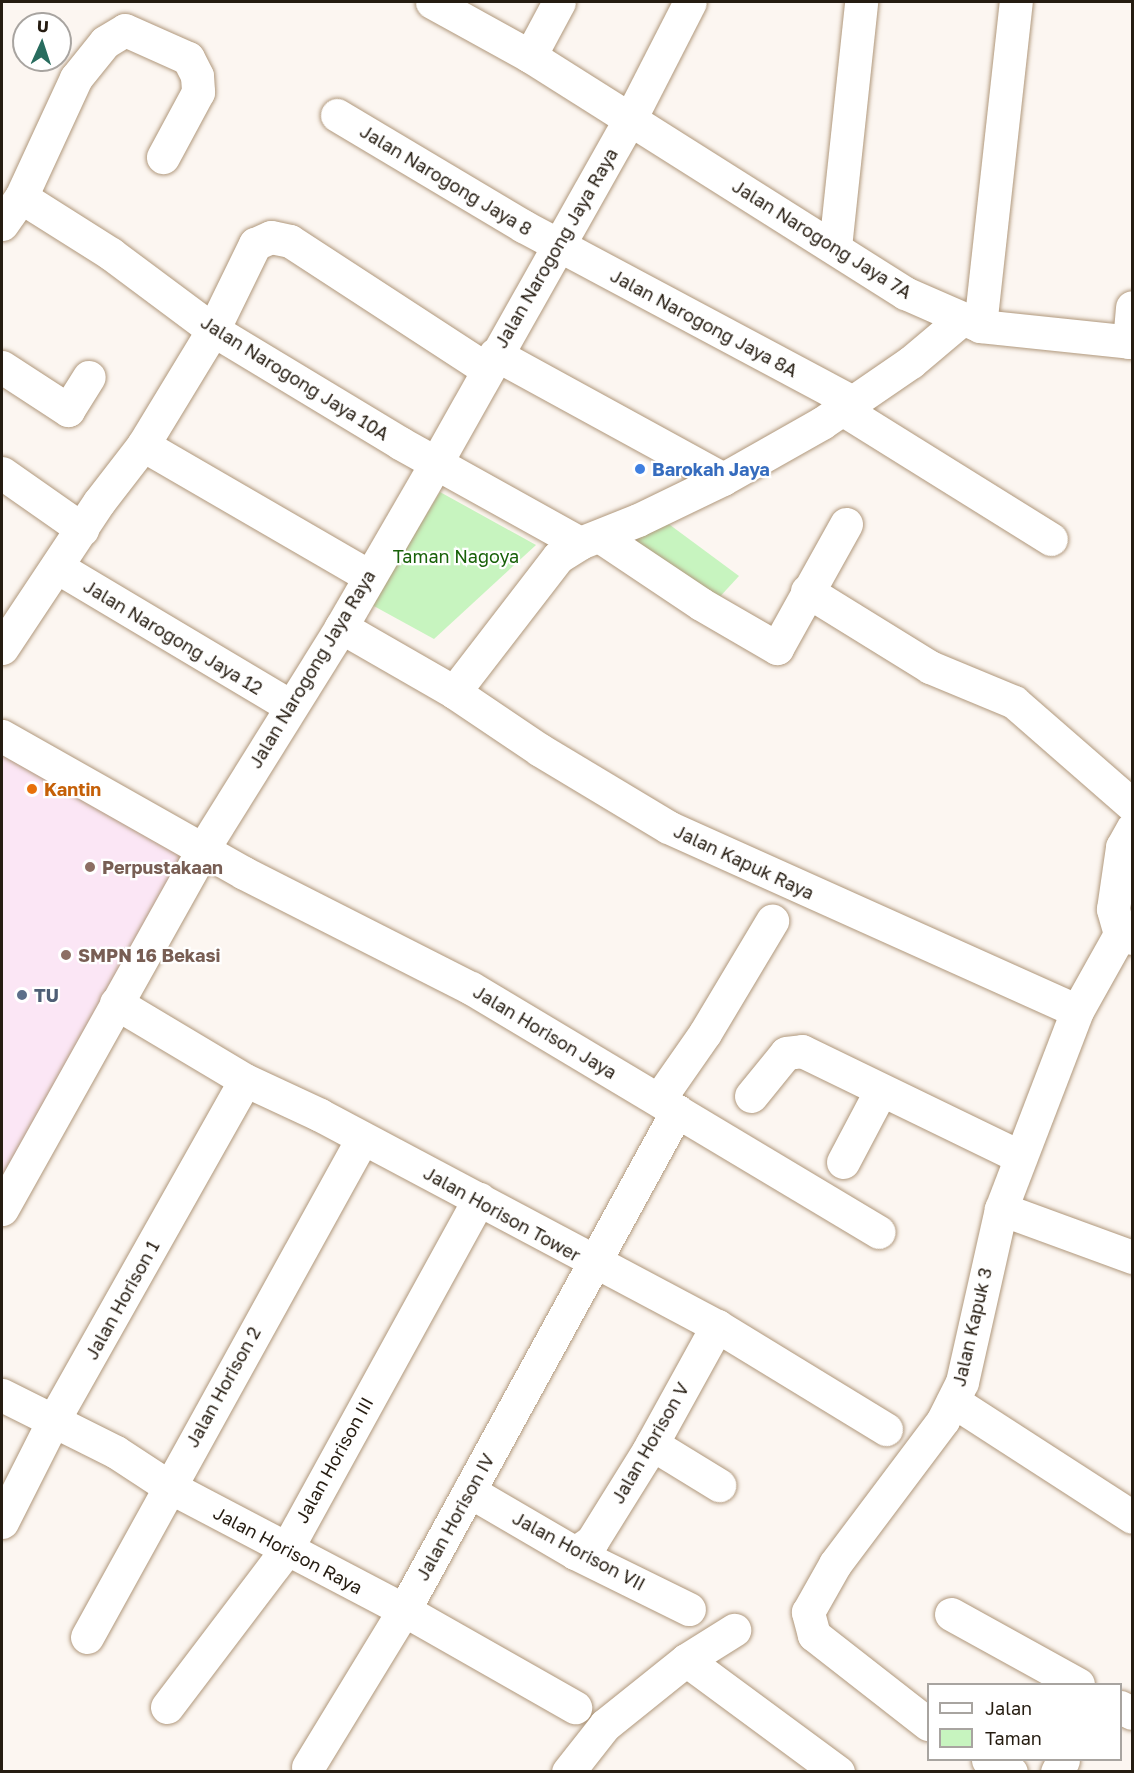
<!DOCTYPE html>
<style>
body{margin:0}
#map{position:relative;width:1134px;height:1773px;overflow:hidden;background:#fcf6f1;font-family:"Golos Text",sans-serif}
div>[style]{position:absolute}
.education>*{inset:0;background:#fbe6f5}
.green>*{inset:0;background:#c7f4bf}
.roads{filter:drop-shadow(0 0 2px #b0987c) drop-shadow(0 0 2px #b0987c)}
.minor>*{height:33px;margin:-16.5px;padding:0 16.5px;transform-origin:16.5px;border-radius:16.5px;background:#fff}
.dots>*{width:16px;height:16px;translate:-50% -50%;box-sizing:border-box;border:3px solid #fff;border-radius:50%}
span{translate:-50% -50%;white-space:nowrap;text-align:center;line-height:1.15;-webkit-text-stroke:4.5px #fff;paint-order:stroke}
.street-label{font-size:18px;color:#251c11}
.shop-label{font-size:18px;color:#366cbe;font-weight:700}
.left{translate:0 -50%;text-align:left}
.park-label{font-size:18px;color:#186109}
.food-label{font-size:18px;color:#c56008;font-weight:700}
.education-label{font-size:18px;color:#785e54;font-weight:700}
.service-label{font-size:18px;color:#4e5e75;font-weight:700}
.frame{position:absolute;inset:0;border:3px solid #251c11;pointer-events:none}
.legend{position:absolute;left:927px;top:1683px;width:195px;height:78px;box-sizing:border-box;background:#fff;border:2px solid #a8a4a0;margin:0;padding:8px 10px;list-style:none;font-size:18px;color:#251c11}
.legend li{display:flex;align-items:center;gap:12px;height:30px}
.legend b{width:30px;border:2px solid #a8a4a0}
.north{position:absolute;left:12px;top:12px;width:60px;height:60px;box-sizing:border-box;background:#fff;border:2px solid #a8a4a0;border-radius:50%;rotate:3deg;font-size:16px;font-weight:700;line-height:24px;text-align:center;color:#251c11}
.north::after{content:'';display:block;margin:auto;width:21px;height:27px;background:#286c5e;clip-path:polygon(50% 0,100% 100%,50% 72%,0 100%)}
</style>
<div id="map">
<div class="education">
<div style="clip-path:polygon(2px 754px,192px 849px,2px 1189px)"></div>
</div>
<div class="green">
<div style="clip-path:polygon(440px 492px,536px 545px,434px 639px,372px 605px)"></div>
<div style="clip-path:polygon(666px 522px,739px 576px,715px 602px,625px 543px)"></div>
</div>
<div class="roads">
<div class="minor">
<div style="left:432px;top:2px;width:112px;rotate:28.9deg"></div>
<div style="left:530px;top:56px;width:444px;rotate:32.3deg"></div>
<div style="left:905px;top:293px;width:82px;rotate:23.7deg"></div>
<div style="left:980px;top:326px;width:153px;rotate:6deg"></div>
<div style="left:530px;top:56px;width:61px;rotate:-61.8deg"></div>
<div style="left:337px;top:115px;width:217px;rotate:30.8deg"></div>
<div style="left:523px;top:226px;width:373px;rotate:28.1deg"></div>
<div style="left:21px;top:197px;width:107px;rotate:32.3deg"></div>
<div style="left:111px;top:254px;width:127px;rotate:36.7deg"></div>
<div style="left:213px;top:330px;width:218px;rotate:31.1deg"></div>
<div style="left:400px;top:443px;width:206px;rotate:29.1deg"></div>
<div style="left:2px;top:224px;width:33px;rotate:-55deg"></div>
<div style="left:21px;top:197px;width:131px;rotate:-65.2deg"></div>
<div style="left:76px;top:78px;width:46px;rotate:-51.1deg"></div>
<div style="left:105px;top:42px;width:23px;rotate:-31deg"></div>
<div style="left:125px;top:30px;width:69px;rotate:24deg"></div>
<div style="left:188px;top:58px;width:20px;rotate:63deg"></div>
<div style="left:197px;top:76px;width:16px;rotate:86deg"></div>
<div style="left:198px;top:92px;width:74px;rotate:118.3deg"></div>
<div style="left:835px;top:247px;width:246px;rotate:-83.9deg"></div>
<div style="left:980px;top:326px;width:326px;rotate:-83.7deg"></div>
<div style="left:1129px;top:342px;width:35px;rotate:-85deg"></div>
<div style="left:495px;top:354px;width:260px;rotate:28.7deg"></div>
<div style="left:2px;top:367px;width:79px;rotate:33.1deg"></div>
<div style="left:68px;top:410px;width:39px;rotate:-58deg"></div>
<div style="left:842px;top:409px;width:246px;rotate:31.9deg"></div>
<div style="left:143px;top:445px;width:261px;rotate:30.1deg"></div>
<div style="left:2px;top:473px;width:98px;rotate:35deg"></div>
<div style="left:601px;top:537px;width:120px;rotate:33.8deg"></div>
<div style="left:701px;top:604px;width:88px;rotate:30.1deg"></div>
<div style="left:777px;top:648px;width:142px;rotate:-60.9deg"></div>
<div style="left:57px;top:567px;width:271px;rotate:30.8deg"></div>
<div style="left:807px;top:591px;width:145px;rotate:31.7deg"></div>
<div style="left:930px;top:667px;width:91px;rotate:22.6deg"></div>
<div style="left:1014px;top:702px;width:157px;rotate:41.1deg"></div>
<div style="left:341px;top:627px;width:130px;rotate:29.9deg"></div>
<div style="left:454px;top:692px;width:104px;rotate:34deg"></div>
<div style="left:540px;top:750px;width:149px;rotate:31deg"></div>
<div style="left:668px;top:827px;width:448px;rotate:24.2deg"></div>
<div style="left:1077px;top:1011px;width:88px;rotate:-60.8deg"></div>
<div style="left:1120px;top:934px;width:13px;rotate:18deg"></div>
<div style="left:2px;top:648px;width:175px;rotate:-56.4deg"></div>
<div style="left:99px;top:502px;width:72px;rotate:-52.3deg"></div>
<div style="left:143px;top:445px;width:135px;rotate:-58.7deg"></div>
<div style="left:213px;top:330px;width:96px;rotate:-64deg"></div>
<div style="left:255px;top:244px;width:17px;rotate:-24deg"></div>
<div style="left:271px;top:237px;width:19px;rotate:12deg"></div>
<div style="left:290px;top:241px;width:234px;rotate:33.1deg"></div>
<div style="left:454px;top:692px;width:170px;rotate:-52.4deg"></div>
<div style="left:558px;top:557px;width:26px;rotate:-32deg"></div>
<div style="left:580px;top:543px;width:62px;rotate:-21.6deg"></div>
<div style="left:638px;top:520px;width:94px;rotate:-25.8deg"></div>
<div style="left:723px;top:479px;width:114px;rotate:-29.5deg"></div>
<div style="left:822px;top:423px;width:108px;rotate:-34.4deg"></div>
<div style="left:911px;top:362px;width:67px;rotate:-40.1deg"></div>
<div style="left:2px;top:736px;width:278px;rotate:29.5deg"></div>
<div style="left:244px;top:873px;width:254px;rotate:26.9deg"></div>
<div style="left:471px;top:988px;width:475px;rotate:30.9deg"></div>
<div style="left:1120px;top:934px;width:26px;rotate:-106deg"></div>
<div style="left:1113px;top:909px;width:63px;rotate:-81.7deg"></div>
<div style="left:1122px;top:847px;width:21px;rotate:-61deg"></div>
<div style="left:116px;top:1003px;width:150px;rotate:30.8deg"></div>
<div style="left:245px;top:1080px;width:83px;rotate:25deg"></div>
<div style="left:320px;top:1115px;width:450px;rotate:28deg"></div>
<div style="left:717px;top:1326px;width:198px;rotate:31.4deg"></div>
<div style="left:751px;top:1096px;width:55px;rotate:-50.9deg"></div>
<div style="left:786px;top:1053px;width:16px;rotate:-7deg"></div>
<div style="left:802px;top:1051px;width:242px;rotate:25.9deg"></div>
<div style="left:659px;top:1099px;width:80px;rotate:-55.1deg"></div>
<div style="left:705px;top:1033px;width:131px;rotate:-59.1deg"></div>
<div style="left:843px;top:1162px;width:81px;rotate:-62.2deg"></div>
<div style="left:2px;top:1209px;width:412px;rotate:-60.8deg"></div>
<div style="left:203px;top:849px;width:261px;rotate:-58.1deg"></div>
<div style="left:341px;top:627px;width:190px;rotate:-59.9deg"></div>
<div style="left:436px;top:463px;width:395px;rotate:-60.6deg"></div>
<div style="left:630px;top:119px;width:131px;rotate:-62.9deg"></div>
<div style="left:1001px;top:1209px;width:140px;rotate:20.1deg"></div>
<div style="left:2px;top:1395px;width:127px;rotate:26.6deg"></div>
<div style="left:116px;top:1452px;width:62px;rotate:33.2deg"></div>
<div style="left:168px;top:1486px;width:267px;rotate:27.7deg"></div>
<div style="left:404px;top:1610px;width:197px;rotate:29.6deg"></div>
<div style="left:953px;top:1401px;width:213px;rotate:32.9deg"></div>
<div style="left:652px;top:1444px;width:79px;rotate:31.5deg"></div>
<div style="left:469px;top:1491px;width:123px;rotate:30.3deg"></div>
<div style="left:575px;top:1553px;width:127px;rotate:26.2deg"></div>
<div style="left:2px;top:1522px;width:113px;rotate:-63.2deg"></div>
<div style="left:53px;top:1421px;width:391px;rotate:-60.6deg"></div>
<div style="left:575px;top:1553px;width:21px;rotate:-35deg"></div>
<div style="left:592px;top:1541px;width:106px;rotate:-58.1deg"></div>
<div style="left:648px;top:1451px;width:143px;rotate:-61.1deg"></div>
<div style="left:951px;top:1614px;width:145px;rotate:28.9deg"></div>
<div style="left:87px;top:1637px;width:569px;rotate:-61.09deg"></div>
<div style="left:686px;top:1660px;width:189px;rotate:36.4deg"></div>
<div style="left:167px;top:1707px;width:197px;rotate:-52.8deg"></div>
<div style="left:286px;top:1550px;width:401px;rotate:-61.2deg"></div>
<div style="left:1120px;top:1707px;width:13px;rotate:27deg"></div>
<div style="left:928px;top:1724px;width:145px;rotate:-142deg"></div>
<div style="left:814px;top:1635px;width:24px;rotate:-105deg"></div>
<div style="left:808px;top:1612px;width:55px;rotate:-60.6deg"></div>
<div style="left:835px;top:1564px;width:180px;rotate:-53.1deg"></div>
<div style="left:943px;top:1420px;width:42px;rotate:-63.4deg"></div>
<div style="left:962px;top:1382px;width:177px;rotate:-77.3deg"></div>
<div style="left:1001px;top:1209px;width:212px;rotate:-69deg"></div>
<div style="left:988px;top:1760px;width:26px;rotate:28deg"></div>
<div style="left:308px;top:1767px;width:184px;rotate:-58.6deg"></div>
<div style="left:404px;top:1610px;width:569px;rotate:-61.32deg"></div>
<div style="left:568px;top:1772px;width:60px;rotate:-51.8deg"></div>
<div style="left:605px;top:1725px;width:104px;rotate:-38.7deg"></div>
<div style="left:686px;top:1660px;width:57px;rotate:-32deg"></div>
<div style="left:1057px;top:1772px;width:13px;rotate:-63deg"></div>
</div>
</div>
<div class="dots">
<div style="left:640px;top:469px;background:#3f7fe0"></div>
<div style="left:32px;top:789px;background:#e8710a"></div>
<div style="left:90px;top:867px;background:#8d6e63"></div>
<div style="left:66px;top:955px;background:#8d6e63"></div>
<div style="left:22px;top:995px;background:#5c6f8a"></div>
</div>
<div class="street-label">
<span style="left:446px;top:180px;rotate:31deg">Jalan Narogong Jaya 8</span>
<span style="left:822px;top:239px;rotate:32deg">Jalan Narogong Jaya 7A</span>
<span style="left:556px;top:248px;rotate:-60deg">Jalan Narogong Jaya Raya</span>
<span style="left:704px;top:323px;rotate:28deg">Jalan Narogong Jaya 8A</span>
<span style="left:295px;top:378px;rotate:32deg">Jalan Narogong Jaya 10A</span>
<span style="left:173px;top:637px;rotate:31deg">Jalan Narogong Jaya 12</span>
<span style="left:312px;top:669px;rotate:-59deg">Jalan Narogong Jaya Raya</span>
<span style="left:744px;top:862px;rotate:25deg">Jalan Kapuk Raya</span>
<span style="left:545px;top:1032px;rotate:31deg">Jalan Horison Jaya</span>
<span style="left:502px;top:1214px;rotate:29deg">Jalan Horison Tower</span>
<span style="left:122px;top:1300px;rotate:-61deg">Jalan Horison 1</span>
<span style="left:972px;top:1327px;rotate:-77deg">Jalan Kapuk 3</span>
<span style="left:223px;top:1387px;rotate:-61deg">Jalan Horison 2</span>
<span style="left:650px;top:1443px;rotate:-60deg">Jalan Horison V</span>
<span style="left:334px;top:1460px;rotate:-61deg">Jalan Horison III</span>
<span style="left:455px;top:1517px;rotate:-61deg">Jalan Horison IV</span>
<span style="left:288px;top:1550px;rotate:28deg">Jalan Horison Raya</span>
<span style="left:579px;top:1551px;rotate:28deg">Jalan Horison VII</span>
</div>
<div class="shop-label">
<span class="left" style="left:652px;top:469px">Barokah Jaya</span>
</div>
<div class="park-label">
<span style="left:456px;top:556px">Taman Nagoya</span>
</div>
<div class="food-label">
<span class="left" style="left:44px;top:789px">Kantin</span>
</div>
<div class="education-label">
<span class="left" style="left:102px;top:867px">Perpustakaan</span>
<span class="left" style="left:78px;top:955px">SMPN 16 Bekasi</span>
</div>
<div class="service-label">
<span class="left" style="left:34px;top:995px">TU</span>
</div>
<div class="frame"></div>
<ul class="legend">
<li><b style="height:8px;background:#fff"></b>Jalan</li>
<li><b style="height:16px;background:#c7f4bf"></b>Taman</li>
</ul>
<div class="north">U</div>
</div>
